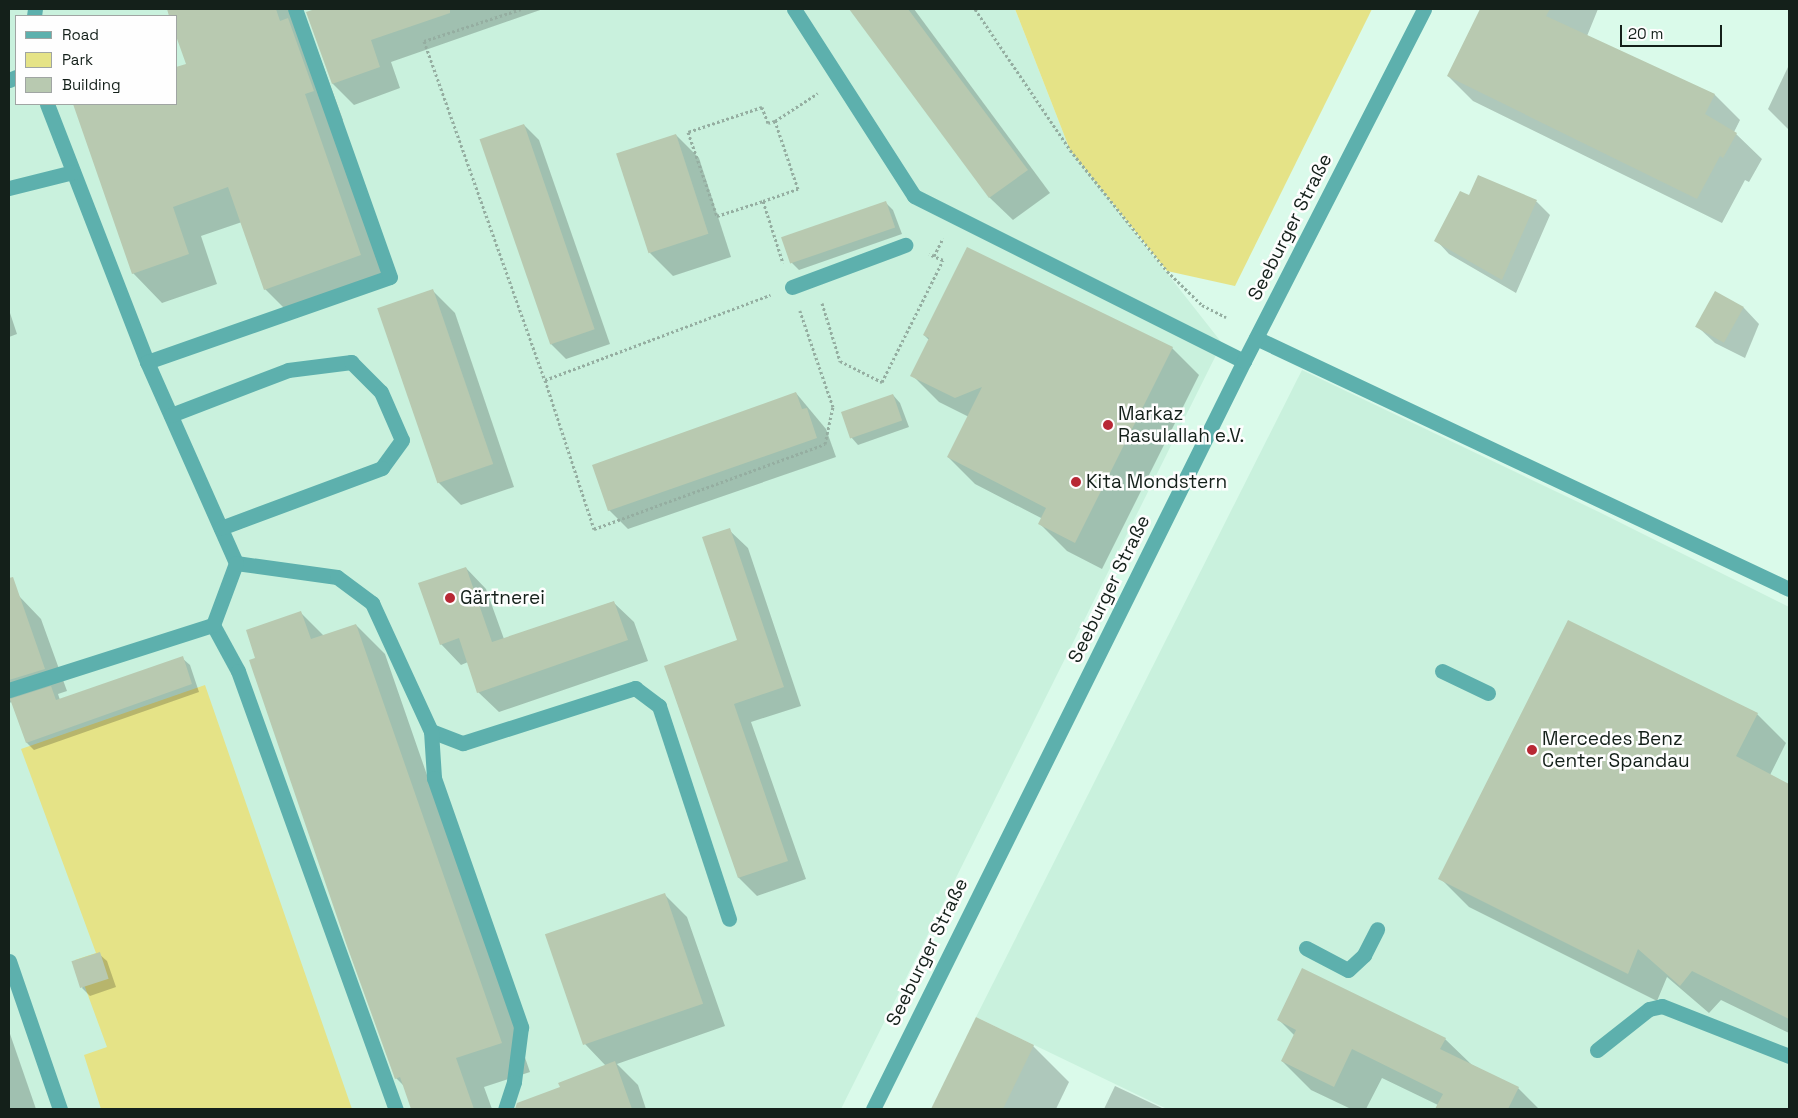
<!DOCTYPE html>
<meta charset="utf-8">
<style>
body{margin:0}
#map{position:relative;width:1798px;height:1118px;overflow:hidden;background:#dafaea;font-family:"Space Grotesk",sans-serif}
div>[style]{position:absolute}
.built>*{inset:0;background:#c9f1dd}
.green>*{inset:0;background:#e5e387}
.shadow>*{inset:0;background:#0003}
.building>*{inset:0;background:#b8c9b0;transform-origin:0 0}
.path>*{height:3px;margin-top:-1.5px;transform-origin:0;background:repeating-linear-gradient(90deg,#95aea1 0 2.5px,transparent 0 5px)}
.minor>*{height:15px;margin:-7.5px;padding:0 7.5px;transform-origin:7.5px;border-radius:7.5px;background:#5db0ad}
.dots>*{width:14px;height:14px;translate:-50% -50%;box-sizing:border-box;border:2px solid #fefefe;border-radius:50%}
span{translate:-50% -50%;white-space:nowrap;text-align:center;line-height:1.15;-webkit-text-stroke:5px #fefefe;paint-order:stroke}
.street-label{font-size:19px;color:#14201a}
.poi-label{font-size:19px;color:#14201a}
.left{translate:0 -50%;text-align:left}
.frame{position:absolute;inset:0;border:10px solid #14201a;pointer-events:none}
.legend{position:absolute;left:15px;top:15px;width:162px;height:90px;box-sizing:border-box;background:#fefefe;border:1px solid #a0a5a3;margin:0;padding:6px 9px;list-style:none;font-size:15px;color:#14201a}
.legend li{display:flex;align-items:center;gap:10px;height:25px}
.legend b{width:25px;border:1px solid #a0a5a3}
.scale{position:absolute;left:1620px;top:25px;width:102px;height:22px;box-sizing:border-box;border:2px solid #14201a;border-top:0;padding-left:6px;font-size:15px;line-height:18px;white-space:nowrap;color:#14201a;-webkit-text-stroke:4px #fefefe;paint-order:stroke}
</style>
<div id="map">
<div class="built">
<div style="clip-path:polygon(evenodd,9px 9px,1015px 9px,1070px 150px,1222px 343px,841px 1109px,9px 1109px,9px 9px,16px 16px,176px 16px,176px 104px,16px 104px,16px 16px)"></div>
<div style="clip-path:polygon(1302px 370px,1599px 512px,1789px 607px,1789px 1109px,1167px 1109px,976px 1017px)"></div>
</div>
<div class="green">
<div style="clip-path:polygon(1015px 9px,1372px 9px,1235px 286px,1167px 271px,1070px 150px)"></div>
<div style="clip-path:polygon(205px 685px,352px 1109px,101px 1109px,84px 1055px,107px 1047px,75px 960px,96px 953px,21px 749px)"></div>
</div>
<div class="shadow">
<div style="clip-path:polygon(168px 9px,294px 9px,303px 34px,317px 49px,343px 120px,334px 124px,389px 284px,294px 318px,265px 289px,242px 222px,201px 236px,217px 284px,162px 303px,133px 273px,74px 104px,176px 104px,188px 65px,176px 16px,171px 16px)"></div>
<div style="clip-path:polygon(319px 9px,543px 9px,391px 62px,400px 88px,354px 105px,333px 84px,308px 13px)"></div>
<div style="clip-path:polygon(850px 9px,914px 9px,1050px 193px,1013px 220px,990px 198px)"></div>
<div style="clip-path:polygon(1481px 9px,1598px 9px,1587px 36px,1715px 95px,1740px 120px,1734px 132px,1762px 159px,1749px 182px,1745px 180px,1722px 223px,1473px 101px,1448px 76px)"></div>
<div style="clip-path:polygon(1789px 65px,1789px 130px,1768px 109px)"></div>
<div style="clip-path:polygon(524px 125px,539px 140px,610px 344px,566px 359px,551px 344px,481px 140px)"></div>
<div style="clip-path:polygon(676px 135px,699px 158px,731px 257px,673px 276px,650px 253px)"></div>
<div style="clip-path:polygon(1479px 176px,1537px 202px,1550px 215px,1516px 293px,1449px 254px,1436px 240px,1470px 197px)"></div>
<div style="clip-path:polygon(886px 203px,893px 210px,902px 234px,799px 270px,791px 262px)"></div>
<div style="clip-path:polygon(432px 290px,455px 313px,514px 487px,461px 505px,438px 482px)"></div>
<div style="clip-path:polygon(1715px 293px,1744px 308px,1759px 324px,1745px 358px,1715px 343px,1699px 328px)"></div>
<div style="clip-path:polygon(9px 310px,17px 334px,9px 337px)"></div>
<div style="clip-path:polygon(924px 335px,1172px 348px,1199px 375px,1102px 569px,1067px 551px,1040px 524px,1043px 519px,975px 484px,948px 457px,969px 417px,939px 402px,912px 375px,929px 340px)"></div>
<div style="clip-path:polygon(796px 393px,826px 429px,836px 457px,628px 529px,609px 510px)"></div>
<div style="clip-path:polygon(893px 395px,900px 403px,909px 427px,858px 445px,851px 437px)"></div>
<div style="clip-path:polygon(729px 530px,748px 548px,801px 706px,751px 722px,806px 879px,757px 896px,739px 878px,665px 667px,738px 641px)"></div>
<div style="clip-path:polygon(466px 568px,486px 589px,504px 639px,613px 602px,634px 622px,648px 661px,499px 712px,478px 692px,468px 662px,461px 665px,441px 644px)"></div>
<div style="clip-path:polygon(19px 596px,41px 619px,67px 691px,58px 694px,60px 700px,182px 658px,190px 665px,199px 692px,34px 750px,27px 743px,12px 702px,9px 703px,9px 599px)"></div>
<div style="clip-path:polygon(300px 612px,324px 636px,356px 625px,385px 654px,530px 1072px,484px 1087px,492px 1109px,412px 1109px,404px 1086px,396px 1078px,257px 659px)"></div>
<div style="clip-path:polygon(1757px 714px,1786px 743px,1770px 775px,1789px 785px,1789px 1033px,1721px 1000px,1709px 1013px,1667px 977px,1657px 1001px,1469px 907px,1440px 878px)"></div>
<div style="clip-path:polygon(665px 895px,687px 917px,725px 1026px,617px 1064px,638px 1085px,646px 1109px,561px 1109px,555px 1090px,606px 1066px,585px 1044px)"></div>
<div style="clip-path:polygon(99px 954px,107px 961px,116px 987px,90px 996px,82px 988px)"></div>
<div style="clip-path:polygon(977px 1019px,1033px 1046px,1069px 1082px,1056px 1109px,932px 1109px)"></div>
<div style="clip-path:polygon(1279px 1020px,1445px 1039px,1472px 1065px,1518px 1088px,1539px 1109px,1437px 1109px,1438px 1105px,1382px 1078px,1366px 1109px,1351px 1109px,1311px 1090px,1282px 1061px,1295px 1036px)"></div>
<div style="clip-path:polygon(9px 1031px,36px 1109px,9px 1109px)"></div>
<div style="clip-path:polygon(1115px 1086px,1164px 1109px,1104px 1109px)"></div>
</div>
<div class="building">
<div style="clip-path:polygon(167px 9px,276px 9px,280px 21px,288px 18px,314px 91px,305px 94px,361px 255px,264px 290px,228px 187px,173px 207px,189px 254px,132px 274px,73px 104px,176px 104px,176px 67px,186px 64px,176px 36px,176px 16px,169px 16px)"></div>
<div style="clip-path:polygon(315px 9px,450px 9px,450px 13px,371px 40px,380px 67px,332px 84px,306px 12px)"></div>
<div style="clip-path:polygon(849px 9px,908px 9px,1028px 170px,989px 198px)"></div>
<div style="clip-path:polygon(1480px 9px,1550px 9px,1546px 16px,1715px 94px,1705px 114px,1737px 133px,1723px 158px,1720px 156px,1697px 199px,1447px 76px)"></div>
<div style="left:524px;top:124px;width:217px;height:47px;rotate:71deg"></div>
<div style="left:676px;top:134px;width:105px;height:63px;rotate:72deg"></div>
<div style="clip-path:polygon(1478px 175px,1537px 200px,1502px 280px,1434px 241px,1460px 191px,1469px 195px)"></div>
<div style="left:886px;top:201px;width:28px;height:111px;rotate:71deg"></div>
<div style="clip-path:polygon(967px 247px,1173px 347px,1075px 543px,1038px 524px,1046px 508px,947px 457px,982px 387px,955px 398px,910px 376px,929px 338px,923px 335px)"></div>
<div style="left:433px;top:289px;width:185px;height:59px;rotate:71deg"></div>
<div style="left:1715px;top:291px;width:33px;height:41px;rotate:29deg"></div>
<div style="clip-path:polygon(796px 392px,802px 409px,807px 408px,817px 438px,608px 511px,592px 465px)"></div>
<div style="left:893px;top:394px;width:28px;height:55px;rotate:71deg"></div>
<div style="clip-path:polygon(730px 528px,784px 687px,734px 704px,788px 861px,738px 878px,664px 666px,737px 640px,702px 537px)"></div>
<div style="clip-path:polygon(466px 567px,492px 642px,614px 601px,628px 640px,477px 693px,459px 638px,440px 645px,418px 583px)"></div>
<div style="clip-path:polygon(13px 577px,45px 669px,9px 680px,9px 578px)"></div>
<div style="clip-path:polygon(301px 611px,311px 639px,356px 624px,502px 1043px,456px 1058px,474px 1109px,411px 1109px,400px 1077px,395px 1079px,347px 946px,249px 660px,255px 658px,246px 630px)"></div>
<div style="clip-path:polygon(1568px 620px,1758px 713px,1736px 756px,1789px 784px,1789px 1019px,1692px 971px,1680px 986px,1638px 949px,1628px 974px,1438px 879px)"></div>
<div style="clip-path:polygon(183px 656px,192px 684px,26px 743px,10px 699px,51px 686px,56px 700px)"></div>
<div style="left:665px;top:893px;width:117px;height:127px;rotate:71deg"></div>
<div style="left:100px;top:952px;width:28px;height:30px;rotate:72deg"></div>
<div style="clip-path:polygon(1302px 968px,1446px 1038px,1440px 1049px,1519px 1087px,1508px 1109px,1435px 1109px,1443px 1094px,1352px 1049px,1334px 1087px,1281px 1061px,1296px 1030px,1277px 1020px)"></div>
<div style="clip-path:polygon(976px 1017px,1034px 1045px,1003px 1109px,931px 1109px)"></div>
<div style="clip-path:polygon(615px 1061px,632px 1109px,515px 1109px,517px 1103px,560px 1087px,558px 1083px)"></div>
</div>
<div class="path">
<div style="left:521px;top:9px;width:102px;rotate:161.7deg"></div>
<div style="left:424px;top:41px;width:360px;rotate:70.4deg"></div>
<div style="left:545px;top:380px;width:157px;rotate:71.8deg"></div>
<div style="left:594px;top:529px;width:246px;rotate:-20.2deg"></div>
<div style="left:825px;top:444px;width:38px;rotate:-78deg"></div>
<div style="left:833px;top:407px;width:102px;rotate:-109deg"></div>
<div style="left:975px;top:9px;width:170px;rotate:56deg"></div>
<div style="left:1070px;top:150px;width:155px;rotate:51.3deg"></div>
<div style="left:1167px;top:271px;width:49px;rotate:44.2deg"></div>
<div style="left:1202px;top:305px;width:27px;rotate:27deg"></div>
<div style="left:775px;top:121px;width:51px;rotate:-33.1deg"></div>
<div style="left:763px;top:201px;width:37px;rotate:-19deg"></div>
<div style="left:798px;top:189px;width:72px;rotate:-108.7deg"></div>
<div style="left:775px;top:121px;width:7px;rotate:164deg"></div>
<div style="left:768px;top:123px;width:17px;rotate:-111deg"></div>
<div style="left:762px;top:107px;width:78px;rotate:161.3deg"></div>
<div style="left:688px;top:132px;width:89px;rotate:71deg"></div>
<div style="left:717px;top:216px;width:48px;rotate:-18.1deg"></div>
<div style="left:763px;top:201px;width:65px;rotate:72.1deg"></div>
<div style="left:934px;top:256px;width:20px;rotate:-63deg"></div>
<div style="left:822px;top:303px;width:61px;rotate:72.8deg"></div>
<div style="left:840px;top:361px;width:47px;rotate:26.6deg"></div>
<div style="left:882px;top:382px;width:136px;rotate:-63.4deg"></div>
<div style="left:943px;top:260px;width:15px;rotate:-157deg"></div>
<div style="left:545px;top:380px;width:241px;rotate:-20.7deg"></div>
</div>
<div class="minor">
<div style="left:794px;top:9px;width:222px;rotate:57.3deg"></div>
<div style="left:914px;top:196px;width:369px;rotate:26.6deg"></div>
<div style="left:34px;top:16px;width:7px;rotate:-82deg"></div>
<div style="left:9px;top:80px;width:8px;rotate:-23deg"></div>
<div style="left:47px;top:104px;width:277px;rotate:68.8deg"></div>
<div style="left:147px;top:362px;width:257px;rotate:-19.3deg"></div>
<div style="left:390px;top:277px;width:284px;rotate:-109.5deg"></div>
<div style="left:9px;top:188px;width:66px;rotate:-14deg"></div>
<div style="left:792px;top:287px;width:121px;rotate:-20.4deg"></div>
<div style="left:1256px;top:338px;width:589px;rotate:25.22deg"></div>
<div style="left:147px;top:362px;width:220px;rotate:66.1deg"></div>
<div style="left:236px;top:563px;width:102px;rotate:7.9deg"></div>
<div style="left:337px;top:577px;width:44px;rotate:36.6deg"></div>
<div style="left:372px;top:603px;width:141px;rotate:65.3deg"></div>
<div style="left:431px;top:731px;width:34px;rotate:21deg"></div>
<div style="left:463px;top:743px;width:181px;rotate:-17.7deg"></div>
<div style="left:635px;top:688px;width:30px;rotate:37deg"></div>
<div style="left:659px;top:706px;width:224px;rotate:71.8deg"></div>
<div style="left:171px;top:415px;width:125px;rotate:-21deg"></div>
<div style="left:288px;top:370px;width:64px;rotate:-7.2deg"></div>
<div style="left:351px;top:362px;width:42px;rotate:45deg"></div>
<div style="left:381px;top:392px;width:52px;rotate:66.4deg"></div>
<div style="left:402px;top:440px;width:34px;rotate:126deg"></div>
<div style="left:382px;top:468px;width:172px;rotate:159.6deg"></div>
<div style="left:213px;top:625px;width:52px;rotate:61.5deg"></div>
<div style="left:238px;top:671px;width:466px;rotate:70.2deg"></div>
<div style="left:1442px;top:671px;width:51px;rotate:25.6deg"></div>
<div style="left:9px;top:690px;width:214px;rotate:-17.7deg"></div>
<div style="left:213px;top:625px;width:66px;rotate:-69.6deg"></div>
<div style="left:431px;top:731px;width:47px;rotate:86.3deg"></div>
<div style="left:434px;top:778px;width:264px;rotate:70.7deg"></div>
<div style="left:521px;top:1027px;width:55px;rotate:97.3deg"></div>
<div style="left:514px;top:1082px;width:28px;rotate:108deg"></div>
<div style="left:1306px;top:948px;width:47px;rotate:27.6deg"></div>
<div style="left:1348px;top:970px;width:22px;rotate:-43deg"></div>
<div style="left:1364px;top:955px;width:29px;rotate:-63deg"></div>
<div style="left:9px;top:961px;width:157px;rotate:71deg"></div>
<div style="left:1597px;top:1050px;width:66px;rotate:-38.3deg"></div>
<div style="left:1649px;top:1009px;width:13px;rotate:-13deg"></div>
<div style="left:1662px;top:1006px;width:136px;rotate:21.5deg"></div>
<div style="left:873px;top:1109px;width:835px;rotate:-63.62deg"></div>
<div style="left:1244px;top:361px;width:395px;rotate:-62.9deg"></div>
</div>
<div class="dots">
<div style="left:1108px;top:425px;background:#b82834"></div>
<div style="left:1076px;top:482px;background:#b82834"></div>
<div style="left:450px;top:598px;background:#b82834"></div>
<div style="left:1532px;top:750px;background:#b82834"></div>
</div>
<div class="street-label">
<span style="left:1290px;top:227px;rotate:-63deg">Seeburger Straße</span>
<span style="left:1109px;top:589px;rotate:-64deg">Seeburger Straße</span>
<span style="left:927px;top:952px;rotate:-64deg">Seeburger Straße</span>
</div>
<div class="poi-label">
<span class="left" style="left:1118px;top:425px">Markaz<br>Rasulallah e.V.</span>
<span class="left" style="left:1086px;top:482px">Kita Mondstern</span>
<span class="left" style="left:460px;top:598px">Gärtnerei</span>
<span class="left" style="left:1542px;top:750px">Mercedes Benz<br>Center Spandau</span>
</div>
<div class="frame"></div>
<ul class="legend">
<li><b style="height:6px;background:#5db0ad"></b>Road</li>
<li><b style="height:14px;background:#e5e387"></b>Park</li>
<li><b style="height:14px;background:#b8c9b0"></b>Building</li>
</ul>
<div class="scale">20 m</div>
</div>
